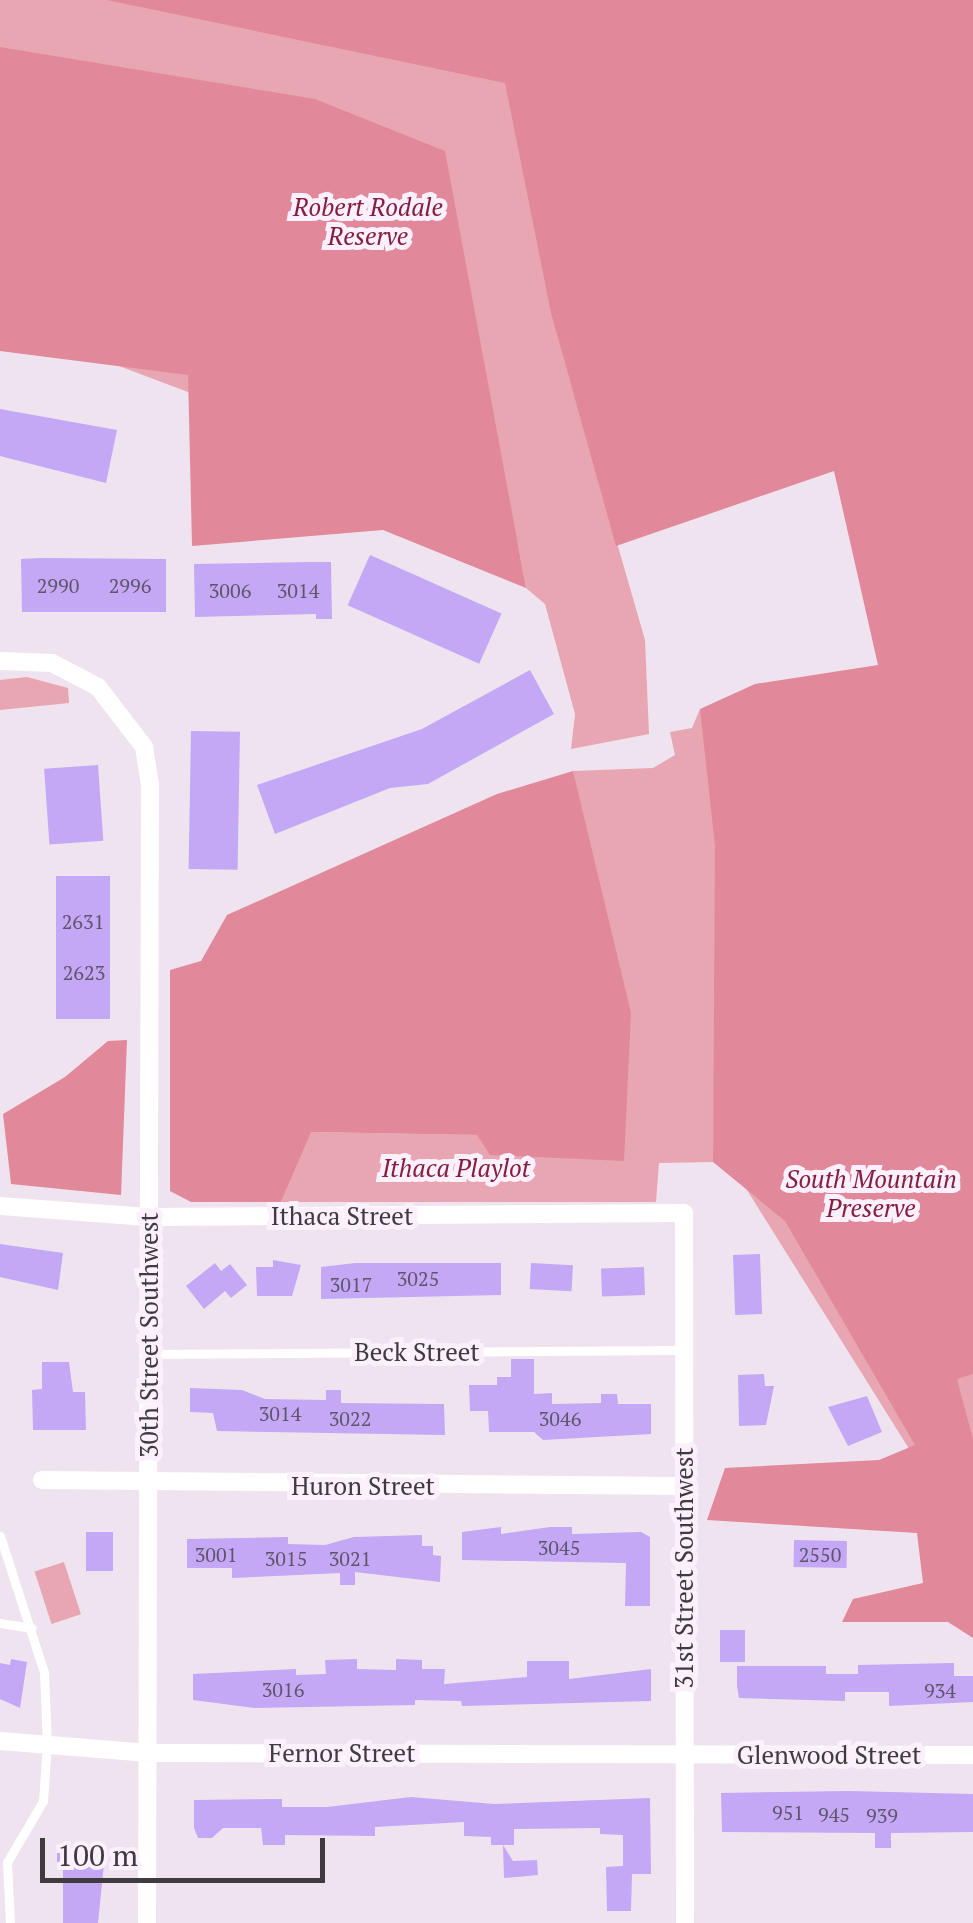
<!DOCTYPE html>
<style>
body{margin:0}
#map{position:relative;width:973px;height:1923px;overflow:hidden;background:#eee3ef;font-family:"PT Serif",serif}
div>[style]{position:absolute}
.green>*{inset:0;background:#e8a6b2;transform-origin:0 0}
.forest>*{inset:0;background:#e1889a}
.building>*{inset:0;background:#c4a8f5;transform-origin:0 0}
.lane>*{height:9px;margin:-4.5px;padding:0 4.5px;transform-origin:4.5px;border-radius:4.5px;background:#fff}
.street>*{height:18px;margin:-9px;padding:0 9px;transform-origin:9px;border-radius:9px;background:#fff}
span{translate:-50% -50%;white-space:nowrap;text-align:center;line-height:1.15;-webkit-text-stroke:10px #fbf0fc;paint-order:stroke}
.number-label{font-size:20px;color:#60566c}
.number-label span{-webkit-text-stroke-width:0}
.park-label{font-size:25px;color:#871e3f;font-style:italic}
.street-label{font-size:25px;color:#3f3b3f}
.scale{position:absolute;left:40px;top:1838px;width:285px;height:45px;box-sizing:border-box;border:5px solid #3f3b3f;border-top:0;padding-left:12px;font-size:30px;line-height:35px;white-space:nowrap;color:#3f3b3f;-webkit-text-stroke:8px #fbf0fc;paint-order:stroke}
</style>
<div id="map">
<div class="green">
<div style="clip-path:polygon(0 0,973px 0,973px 1551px,742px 1182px,715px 1066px,713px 1162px,659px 1163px,656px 1202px,281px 1202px,310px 1132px,477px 1135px,593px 875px,573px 771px,653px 768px,675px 755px,670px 732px,692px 728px,700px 709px,703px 725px,899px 682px,805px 305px,563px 356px,645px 640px,649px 734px,571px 749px,575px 714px,545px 604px,526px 588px,517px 540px,384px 466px,0 321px)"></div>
<div style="clip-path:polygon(27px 677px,68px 688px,69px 703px,0 710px,0 680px)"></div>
<div style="left:64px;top:1562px;width:55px;height:31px;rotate:72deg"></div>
</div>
<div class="forest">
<div style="clip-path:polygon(107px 0,973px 0,973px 1374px,957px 1379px,973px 1439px,973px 1638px,948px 1622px,842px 1622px,853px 1599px,923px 1583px,917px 1533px,707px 1520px,725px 1468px,879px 1460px,915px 1445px,785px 1221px,713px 1162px,715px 846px,700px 709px,755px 684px,878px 665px,834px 471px,616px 546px,551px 313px,505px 83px)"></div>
<div style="clip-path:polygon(0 47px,315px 99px,445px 151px,526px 588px,383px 530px,192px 546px,188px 375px,0 351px)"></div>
<div style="clip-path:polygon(573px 771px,631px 1013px,624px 1161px,490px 1155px,477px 1135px,311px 1132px,281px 1202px,191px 1202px,170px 1191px,170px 970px,201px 961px,227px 915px,497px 794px)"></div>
<div style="clip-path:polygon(127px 1040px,121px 1195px,11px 1184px,3px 1114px,65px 1077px,108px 1041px)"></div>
</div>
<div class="building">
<div style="clip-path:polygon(0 409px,117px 430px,106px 483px,0 456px)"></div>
<div style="left:370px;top:555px;width:144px;height:55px;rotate:24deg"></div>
<div style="clip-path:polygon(41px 558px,166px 559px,166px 612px,22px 612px,21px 559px)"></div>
<div style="clip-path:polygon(311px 562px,331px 562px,332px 619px,316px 619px,316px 614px,195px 617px,194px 564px)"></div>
<div style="clip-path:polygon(530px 670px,554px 714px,428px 784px,390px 788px,275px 834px,257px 785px,422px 729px)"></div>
<div style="left:191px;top:731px;width:49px;height:138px;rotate:1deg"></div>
<div style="left:98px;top:765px;width:76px;height:54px;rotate:86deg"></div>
<div style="left:56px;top:876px;width:54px;height:143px"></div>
<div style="clip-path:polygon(0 1244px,63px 1253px,58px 1290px,0 1277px)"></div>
<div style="left:760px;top:1254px;width:60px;height:27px;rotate:88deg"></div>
<div style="clip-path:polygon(273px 1260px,301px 1265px,292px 1296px,257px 1296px,256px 1267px,273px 1267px)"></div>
<div style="clip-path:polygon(215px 1263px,221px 1271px,230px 1264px,247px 1285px,231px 1298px,225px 1291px,204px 1309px,186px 1286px)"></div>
<div style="clip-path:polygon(355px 1263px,501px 1263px,501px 1295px,321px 1299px,321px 1267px)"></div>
<div style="left:531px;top:1263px;width:42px;height:26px;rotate:3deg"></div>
<div style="left:644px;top:1267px;width:28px;height:43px;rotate:88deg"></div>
<div style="clip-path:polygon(511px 1359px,534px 1359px,534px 1394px,552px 1393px,552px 1404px,601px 1403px,601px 1394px,617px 1394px,618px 1404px,651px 1404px,651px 1434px,543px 1440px,534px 1432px,489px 1432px,488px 1411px,470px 1411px,469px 1385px,497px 1385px,497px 1377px,511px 1377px)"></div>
<div style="clip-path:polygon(42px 1362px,69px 1362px,73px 1392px,85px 1392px,86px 1430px,33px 1430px,32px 1390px,42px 1389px)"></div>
<div style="clip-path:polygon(764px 1374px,765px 1386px,774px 1386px,766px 1425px,739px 1426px,738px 1375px)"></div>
<div style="clip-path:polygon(190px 1388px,242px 1390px,265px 1399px,326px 1400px,326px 1390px,341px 1390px,341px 1403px,444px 1404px,445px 1435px,217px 1431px,213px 1413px,190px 1412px)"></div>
<div style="clip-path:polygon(867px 1396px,882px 1432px,848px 1446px,828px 1407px)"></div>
<div style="clip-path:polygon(501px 1527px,501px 1534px,550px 1527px,572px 1527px,572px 1534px,641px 1532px,650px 1537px,650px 1606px,625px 1606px,626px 1563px,462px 1560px,462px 1532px)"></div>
<div style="left:86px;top:1532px;width:27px;height:39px"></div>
<div style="clip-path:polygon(422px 1535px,422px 1546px,433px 1546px,433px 1555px,441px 1556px,440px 1582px,355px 1572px,355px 1585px,340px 1585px,340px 1573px,232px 1578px,232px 1568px,187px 1568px,187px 1539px,288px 1537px,288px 1544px,325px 1545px,354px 1537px)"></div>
<div style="left:794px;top:1540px;width:53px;height:27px;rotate:1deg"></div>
<div style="left:720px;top:1630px;width:25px;height:32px"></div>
<div style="clip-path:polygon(11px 1659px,27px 1662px,20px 1708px,0 1699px,0 1663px,10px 1665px)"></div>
<div style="clip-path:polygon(357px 1659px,357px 1669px,396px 1670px,396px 1659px,422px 1660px,422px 1669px,445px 1669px,444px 1684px,527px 1677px,527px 1661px,569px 1661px,569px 1679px,651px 1669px,651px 1701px,462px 1706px,461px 1701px,415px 1700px,415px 1705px,254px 1708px,193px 1700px,193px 1674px,296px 1669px,296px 1675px,326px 1674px,325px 1660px)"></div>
<div style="clip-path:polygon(954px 1663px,954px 1676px,973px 1676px,973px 1702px,889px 1706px,889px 1692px,845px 1692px,845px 1701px,739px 1698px,737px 1686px,737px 1666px,826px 1666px,826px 1674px,858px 1674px,858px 1665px)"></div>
<div style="clip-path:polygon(849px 1791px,973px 1794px,973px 1832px,891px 1833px,891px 1848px,875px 1848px,875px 1833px,722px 1832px,721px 1793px)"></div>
<div style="clip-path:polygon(411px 1797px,494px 1804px,650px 1798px,651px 1874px,632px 1874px,631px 1911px,607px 1911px,606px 1867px,623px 1866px,623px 1835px,600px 1834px,600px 1828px,514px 1829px,514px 1845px,503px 1845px,513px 1861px,537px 1860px,538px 1875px,504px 1878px,503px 1845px,491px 1845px,491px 1837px,464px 1836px,464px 1822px,375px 1827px,375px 1836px,285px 1835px,285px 1845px,263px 1845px,261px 1828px,223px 1828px,212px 1838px,198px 1838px,194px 1828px,194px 1800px,282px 1799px,282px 1807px,327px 1807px)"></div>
<div style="clip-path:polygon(57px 1853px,105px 1854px,98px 1923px,63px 1923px,63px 1870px,57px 1870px)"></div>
</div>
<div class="lane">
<div style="left:149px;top:1354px;width:535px;rotate:-0.43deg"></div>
<div style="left:0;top:1536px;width:143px;rotate:72.1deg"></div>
<div style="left:44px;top:1672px;width:71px;rotate:87.6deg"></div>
<div style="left:47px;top:1743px;width:58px;rotate:93.9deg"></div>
<div style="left:43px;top:1801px;width:71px;rotate:120.5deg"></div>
<div style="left:7px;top:1862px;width:61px;rotate:87.2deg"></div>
<div style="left:0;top:1623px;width:32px;rotate:9deg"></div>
</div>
<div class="street">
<div style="left:0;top:661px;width:52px;rotate:2.2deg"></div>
<div style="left:52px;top:663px;width:52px;rotate:27.6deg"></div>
<div style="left:98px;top:687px;width:76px;rotate:52.5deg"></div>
<div style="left:144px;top:747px;width:38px;rotate:81deg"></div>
<div style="left:150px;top:785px;width:1138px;rotate:90.15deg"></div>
<div style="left:0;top:1206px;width:148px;rotate:4.3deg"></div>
<div style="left:148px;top:1217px;width:536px;rotate:-0.43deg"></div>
<div style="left:684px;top:1213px;width:710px;rotate:89.92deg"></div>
<div style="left:42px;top:1480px;width:642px;rotate:0.54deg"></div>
<div style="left:0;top:1741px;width:149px;rotate:4.6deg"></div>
<div style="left:149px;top:1753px;width:824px;rotate:0.14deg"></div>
</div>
<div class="number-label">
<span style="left:58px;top:585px">2990</span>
<span style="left:130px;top:585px">2996</span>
<span style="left:230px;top:590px">3006</span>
<span style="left:298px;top:590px">3014</span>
<span style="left:83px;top:921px">2631</span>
<span style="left:84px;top:972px">2623</span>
<span style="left:418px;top:1278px">3025</span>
<span style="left:351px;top:1284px">3017</span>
<span style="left:280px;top:1413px">3014</span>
<span style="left:350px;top:1418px">3022</span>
<span style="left:560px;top:1418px">3046</span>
<span style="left:559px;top:1547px">3045</span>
<span style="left:216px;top:1554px">3001</span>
<span style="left:820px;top:1554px">2550</span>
<span style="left:286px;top:1558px">3015</span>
<span style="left:350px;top:1558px">3021</span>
<span style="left:283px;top:1689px">3016</span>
<span style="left:940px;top:1690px">934</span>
<span style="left:788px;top:1812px">951</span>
<span style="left:834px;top:1814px">945</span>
<span style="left:882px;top:1815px">939</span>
</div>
<div class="park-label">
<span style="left:368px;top:222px">Robert Rodale<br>Reserve</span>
<span style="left:456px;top:1168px">Ithaca Playlot</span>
<span style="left:871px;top:1194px">South Mountain<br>Preserve</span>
</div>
<div class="street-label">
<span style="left:342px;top:1216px">Ithaca Street</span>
<span style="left:149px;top:1335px;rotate:-90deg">30th Street Southwest</span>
<span style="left:417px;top:1352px">Beck Street</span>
<span style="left:363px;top:1486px">Huron Street</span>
<span style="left:684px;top:1568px;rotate:-90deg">31st Street Southwest</span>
<span style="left:342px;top:1753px">Fernor Street</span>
<span style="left:829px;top:1755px">Glenwood Street</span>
</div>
<div class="scale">100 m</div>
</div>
